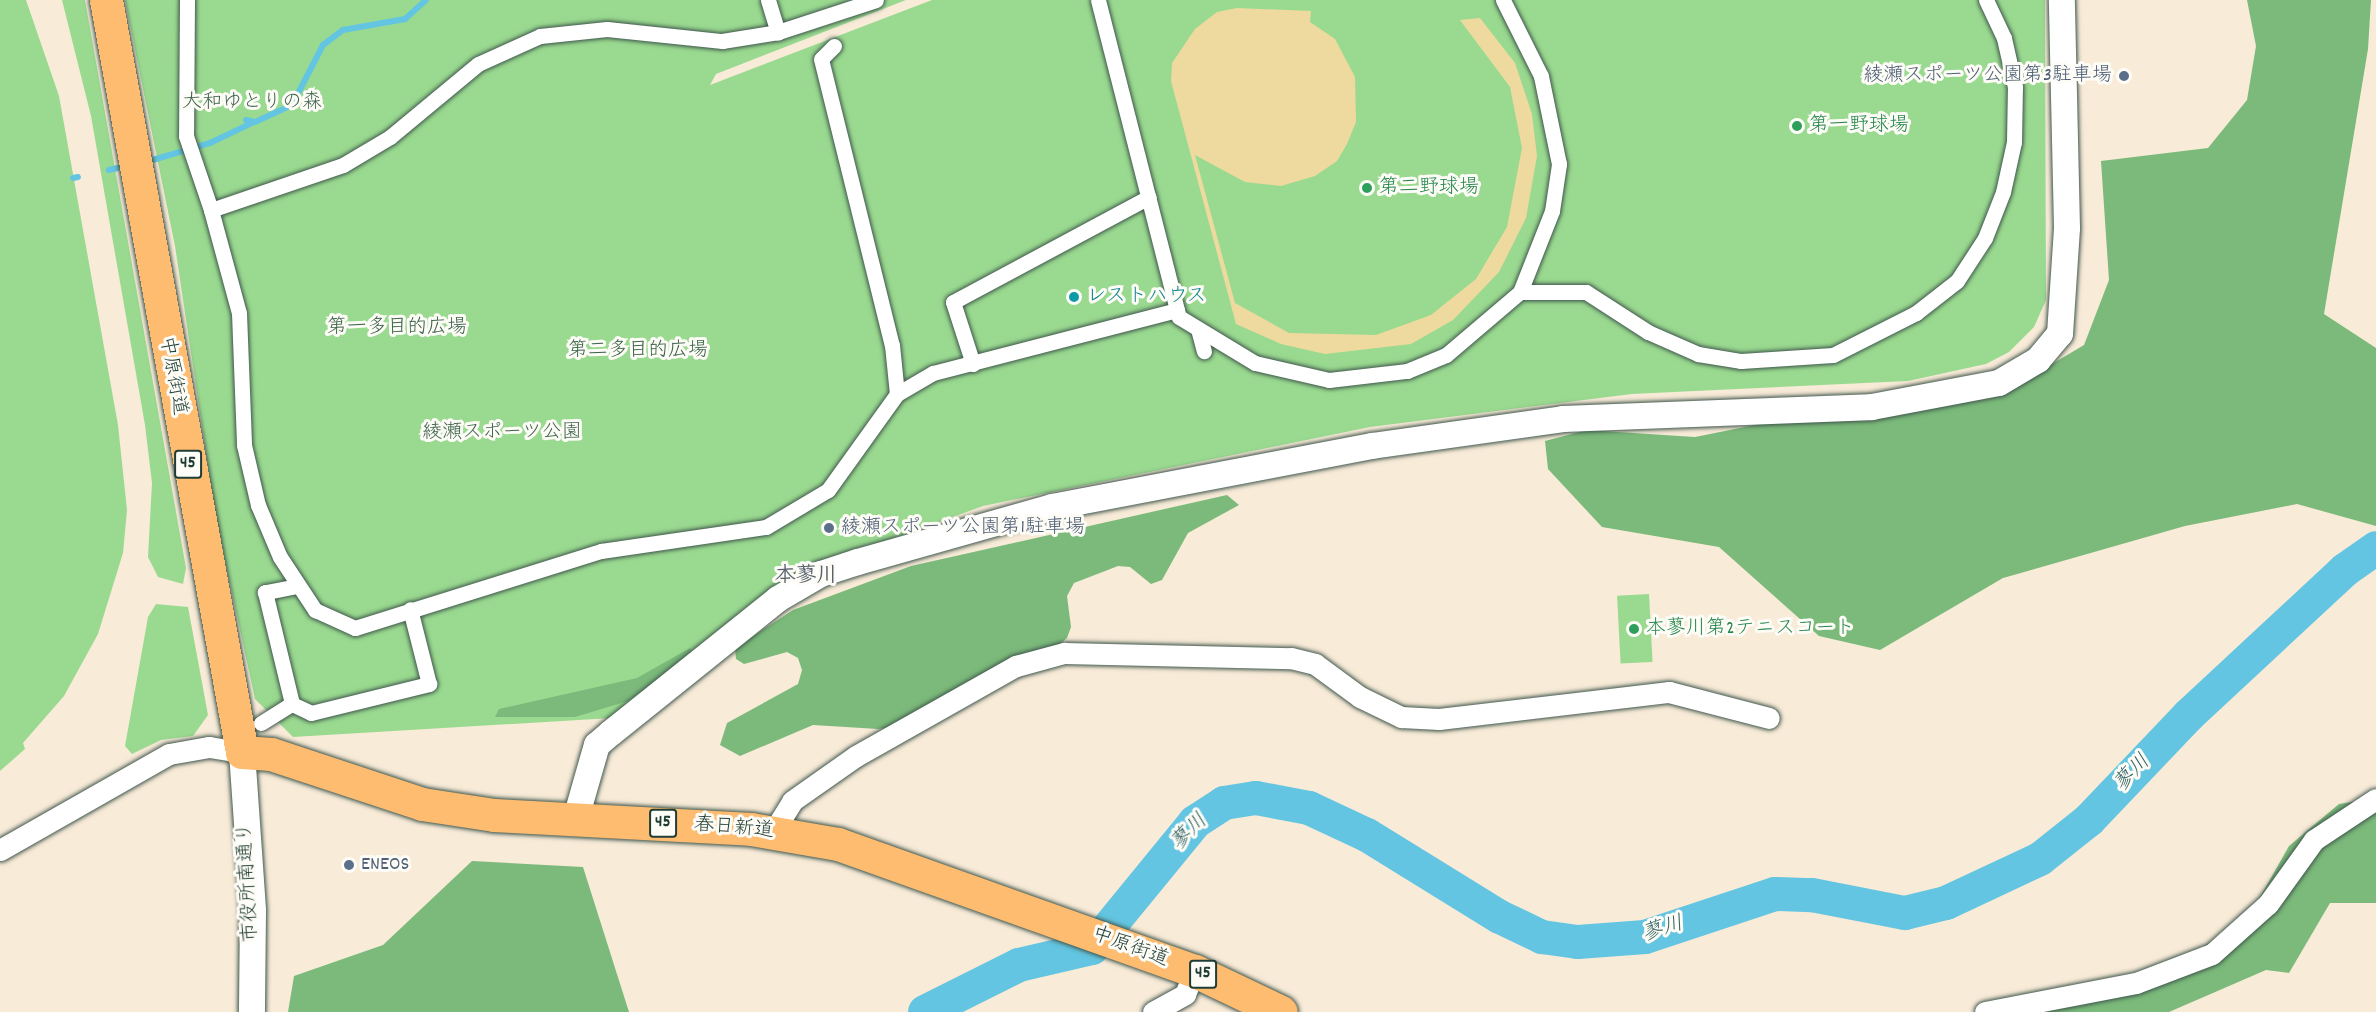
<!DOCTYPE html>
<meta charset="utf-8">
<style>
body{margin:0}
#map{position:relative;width:2376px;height:1012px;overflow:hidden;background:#f8ebd8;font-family:Dekko,"Klee One",sans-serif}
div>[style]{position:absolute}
.green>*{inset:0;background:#9ada90;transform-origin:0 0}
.forest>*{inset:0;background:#7bba7a}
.sand>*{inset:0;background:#eeda9e}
.stream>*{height:6px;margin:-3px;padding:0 3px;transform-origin:3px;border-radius:3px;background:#63c5e1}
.river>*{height:34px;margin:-17px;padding:0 17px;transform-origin:17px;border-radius:17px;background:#63c5e1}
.roads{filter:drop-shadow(0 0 2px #40574d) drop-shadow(0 0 2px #40574d)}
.pedestrian>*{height:15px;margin:-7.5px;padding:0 7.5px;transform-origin:7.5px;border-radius:7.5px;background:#fff}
.minor>*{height:21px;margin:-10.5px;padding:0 10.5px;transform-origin:10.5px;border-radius:10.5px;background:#fff}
.tertiary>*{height:26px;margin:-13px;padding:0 13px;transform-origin:13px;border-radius:13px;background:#fff}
.primary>*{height:33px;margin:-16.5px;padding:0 16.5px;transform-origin:16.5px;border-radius:16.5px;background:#febc71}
.dots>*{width:16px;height:16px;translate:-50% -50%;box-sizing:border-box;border:3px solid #fdfcf7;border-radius:50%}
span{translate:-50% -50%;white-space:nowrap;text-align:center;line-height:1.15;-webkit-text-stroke:6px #fdfcf7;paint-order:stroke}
.shield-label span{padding:2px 4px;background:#fdfcf7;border:2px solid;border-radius:4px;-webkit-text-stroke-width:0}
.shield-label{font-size:18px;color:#1f3d34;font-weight:700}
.service-label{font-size:20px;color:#4e5e75}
.right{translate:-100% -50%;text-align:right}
.left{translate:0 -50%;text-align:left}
.park-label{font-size:20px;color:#3e644b}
.leisure-label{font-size:20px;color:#27864d}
.culture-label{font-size:20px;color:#0d838f}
.street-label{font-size:20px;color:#1f3d34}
.neighbourhood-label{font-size:21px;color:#59616d;font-weight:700}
.water-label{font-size:21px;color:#305f5f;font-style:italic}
</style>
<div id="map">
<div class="green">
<div style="clip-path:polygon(0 0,26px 0,59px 96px,118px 425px,127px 510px,123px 553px,98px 634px,64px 696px,23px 743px,25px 749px,0 771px)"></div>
<div style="clip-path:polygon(62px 0,85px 0,186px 568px,183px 584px,158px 577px,148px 557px,152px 483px,145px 425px,91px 116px)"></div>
<div style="clip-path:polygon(125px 0,906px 0,716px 74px,710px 85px,932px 0,2045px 0,2046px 300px,2034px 327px,2009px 352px,1986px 364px,1908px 381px,1632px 394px,1370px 427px,983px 506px,818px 566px,778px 587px,612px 718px,293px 737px,255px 699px,216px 519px,175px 246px)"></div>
<div style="left:1649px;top:594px;width:68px;height:32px;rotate:87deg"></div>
<div style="clip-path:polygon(156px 604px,188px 607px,208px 715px,193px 736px,161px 740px,132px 754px,125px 746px,148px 617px)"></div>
</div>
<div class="forest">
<div style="clip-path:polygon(2247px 0,2371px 0,2368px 49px,2324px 314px,2376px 348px,2376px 526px,2297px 504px,2185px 526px,2003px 578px,1880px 650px,1819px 636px,1719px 547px,1602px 527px,1548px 469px,1545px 441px,1587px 430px,1695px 437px,2047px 367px,2084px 345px,2109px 280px,2101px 161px,2208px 148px,2247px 100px,2256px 46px)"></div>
<div style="clip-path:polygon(1227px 495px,1239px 505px,1188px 533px,1162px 580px,1151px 584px,1130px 567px,1118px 566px,1074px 583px,1067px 596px,1071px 627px,1067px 638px,1039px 662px,923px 724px,878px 729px,813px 725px,740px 756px,720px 745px,727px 723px,798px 684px,802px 670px,798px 658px,787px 652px,744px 664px,736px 659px,735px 648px,793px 610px,911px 566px)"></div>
<div style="clip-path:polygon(690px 648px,693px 655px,628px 701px,575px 717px,495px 717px,499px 709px,637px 678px)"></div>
<div style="clip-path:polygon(2376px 798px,2376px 903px,2330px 903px,2289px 973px,2266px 970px,2169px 1012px,2028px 1012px,2170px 969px,2250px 915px,2289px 846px,2339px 804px)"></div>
<div style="clip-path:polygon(472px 861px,583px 867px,629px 1012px,288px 1012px,294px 976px,383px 945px)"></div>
</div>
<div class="sand">
<div style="clip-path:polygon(1237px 8px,1311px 11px,1310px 22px,1335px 39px,1355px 77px,1356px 122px,1347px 144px,1337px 161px,1315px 176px,1281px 186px,1245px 182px,1195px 155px,1235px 303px,1289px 333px,1376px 335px,1431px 315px,1476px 279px,1507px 227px,1522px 148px,1510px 87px,1460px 20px,1480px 18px,1515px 63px,1532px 114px,1537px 156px,1526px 218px,1499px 272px,1453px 320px,1411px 344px,1325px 354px,1281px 344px,1236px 324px,1171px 81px,1172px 63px,1195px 29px,1217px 12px)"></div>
</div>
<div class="stream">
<div style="left:246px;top:120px;width:9px;rotate:13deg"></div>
<div style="left:255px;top:122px;width:41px;rotate:-24.7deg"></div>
<div style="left:292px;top:105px;width:68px;rotate:-62.7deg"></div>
<div style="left:323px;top:45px;width:25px;rotate:-37deg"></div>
<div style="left:343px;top:30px;width:63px;rotate:-10.1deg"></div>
<div style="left:405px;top:19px;width:28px;rotate:-42deg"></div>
<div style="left:146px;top:162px;width:67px;rotate:-16.5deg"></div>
<div style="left:210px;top:143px;width:49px;rotate:-25.5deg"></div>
<div style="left:109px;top:170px;width:18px;rotate:-13deg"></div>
<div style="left:73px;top:178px;width:5px;rotate:-11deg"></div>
</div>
<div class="river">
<div style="left:925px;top:1012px;width:105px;rotate:-26.6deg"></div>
<div style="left:1019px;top:965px;width:75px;rotate:-13.1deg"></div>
<div style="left:1092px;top:948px;width:163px;rotate:-50.7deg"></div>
<div style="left:1195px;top:822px;width:35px;rotate:-33deg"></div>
<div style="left:1224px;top:803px;width:32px;rotate:-9deg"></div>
<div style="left:1256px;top:798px;width:54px;rotate:10.7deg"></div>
<div style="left:1309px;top:808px;width:64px;rotate:25deg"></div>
<div style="left:1367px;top:835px;width:156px;rotate:31.7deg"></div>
<div style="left:1500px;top:917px;width:47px;rotate:25.5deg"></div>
<div style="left:1542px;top:937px;width:36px;rotate:8deg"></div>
<div style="left:1578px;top:942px;width:67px;rotate:-4.3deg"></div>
<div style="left:1645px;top:937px;width:137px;rotate:-18.3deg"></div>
<div style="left:1775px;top:894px;width:37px;rotate:2deg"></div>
<div style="left:1812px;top:895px;width:95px;rotate:11deg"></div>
<div style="left:1905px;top:913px;width:42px;rotate:-13.7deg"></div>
<div style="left:1946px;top:903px;width:104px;rotate:-25.1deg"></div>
<div style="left:2040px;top:859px;width:63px;rotate:-38.5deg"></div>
<div style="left:2089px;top:820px;width:145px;rotate:-46.4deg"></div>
<div style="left:2189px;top:715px;width:213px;rotate:-42.9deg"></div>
<div style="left:2345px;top:570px;width:38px;rotate:-35deg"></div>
</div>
<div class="roads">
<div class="pedestrian">
<div style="left:187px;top:0;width:136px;rotate:90.4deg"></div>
<div style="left:186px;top:136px;width:78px;rotate:71.3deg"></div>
<div style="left:211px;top:210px;width:139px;rotate:-18.8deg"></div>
<div style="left:343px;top:165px;width:55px;rotate:-30.8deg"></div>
<div style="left:390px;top:137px;width:114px;rotate:-39.7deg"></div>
<div style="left:478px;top:64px;width:68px;rotate:-24.3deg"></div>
<div style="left:540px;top:36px;width:67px;rotate:-6deg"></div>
<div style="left:607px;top:29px;width:116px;rotate:6deg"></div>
<div style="left:722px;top:41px;width:57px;rotate:-9.1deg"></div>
<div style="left:778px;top:32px;width:103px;rotate:-18.1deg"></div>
<div style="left:768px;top:0;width:34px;rotate:73deg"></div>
<div style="left:1098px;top:0;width:327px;rotate:75.7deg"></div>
<div style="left:1179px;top:317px;width:89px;rotate:31.2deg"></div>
<div style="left:1255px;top:363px;width:76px;rotate:12.9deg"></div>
<div style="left:1329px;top:380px;width:79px;rotate:-6.6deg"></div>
<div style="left:1407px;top:371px;width:42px;rotate:-22.3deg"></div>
<div style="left:1446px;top:355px;width:97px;rotate:-40.4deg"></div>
<div style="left:1520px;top:292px;width:87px;rotate:-68.4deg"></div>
<div style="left:1552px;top:211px;width:48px;rotate:-81.5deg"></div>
<div style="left:1559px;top:164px;width:90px;rotate:-101.6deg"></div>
<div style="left:1541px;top:76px;width:85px;rotate:-116.6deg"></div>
<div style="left:834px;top:46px;width:18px;rotate:135deg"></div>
<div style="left:821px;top:59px;width:295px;rotate:76.1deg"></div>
<div style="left:892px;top:345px;width:49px;rotate:84.2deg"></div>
<div style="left:211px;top:210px;width:107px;rotate:74.8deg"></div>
<div style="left:239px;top:313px;width:132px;rotate:87.8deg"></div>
<div style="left:244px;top:445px;width:62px;rotate:76.9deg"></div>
<div style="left:258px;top:505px;width:56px;rotate:67.1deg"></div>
<div style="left:280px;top:557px;width:64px;rotate:56.6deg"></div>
<div style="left:315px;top:610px;width:44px;rotate:24.2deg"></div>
<div style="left:355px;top:628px;width:258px;rotate:-17.4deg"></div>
<div style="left:601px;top:551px;width:167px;rotate:-8.3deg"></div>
<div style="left:766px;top:527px;width:72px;rotate:-30.8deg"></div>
<div style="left:828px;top:490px;width:118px;rotate:-54.3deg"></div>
<div style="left:897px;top:394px;width:42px;rotate:-30.3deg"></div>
<div style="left:933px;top:373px;width:252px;rotate:-14.5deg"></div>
<div style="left:1520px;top:292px;width:66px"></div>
<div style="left:1586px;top:292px;width:74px;rotate:32.8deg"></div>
<div style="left:1648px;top:332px;width:55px;rotate:23.7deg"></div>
<div style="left:1698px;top:354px;width:44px;rotate:9.2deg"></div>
<div style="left:1741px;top:361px;width:92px;rotate:-3.7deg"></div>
<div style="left:1833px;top:355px;width:93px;rotate:-26.8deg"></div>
<div style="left:1916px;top:313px;width:52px;rotate:-38deg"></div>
<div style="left:1957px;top:281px;width:51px;rotate:-56.9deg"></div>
<div style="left:1985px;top:238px;width:49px;rotate:-68.6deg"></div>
<div style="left:2003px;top:192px;width:51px;rotate:-77.6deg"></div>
<div style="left:2014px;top:142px;width:55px;rotate:-89deg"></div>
<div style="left:2015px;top:87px;width:50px;rotate:-102.7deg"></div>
<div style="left:2004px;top:38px;width:42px;rotate:-115.3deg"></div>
<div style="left:1198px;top:329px;width:23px;rotate:75deg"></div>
<div style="left:973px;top:364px;width:65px;rotate:-107.9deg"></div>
<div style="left:953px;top:302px;width:222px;rotate:-28.2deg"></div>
<div style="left:297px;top:586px;width:33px;rotate:169deg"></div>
<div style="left:265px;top:592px;width:115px;rotate:76.4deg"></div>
<div style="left:292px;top:704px;width:21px;rotate:25deg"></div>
<div style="left:311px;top:713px;width:122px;rotate:-13.8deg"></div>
<div style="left:429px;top:684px;width:77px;rotate:-104.2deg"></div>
<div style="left:261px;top:723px;width:36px;rotate:-32deg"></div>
</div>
<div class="minor">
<div style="left:773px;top:832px;width:36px;rotate:-58deg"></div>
<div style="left:792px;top:801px;width:78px;rotate:-35.1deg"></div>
<div style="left:856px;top:756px;width:184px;rotate:-29.4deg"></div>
<div style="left:1016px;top:666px;width:50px;rotate:-15.2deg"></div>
<div style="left:1064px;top:653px;width:227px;rotate:1.3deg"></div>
<div style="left:1291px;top:658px;width:25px;rotate:14deg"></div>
<div style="left:1315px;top:664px;width:56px;rotate:36.3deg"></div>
<div style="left:1360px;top:697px;width:46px;rotate:26deg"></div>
<div style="left:1401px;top:717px;width:38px;rotate:3deg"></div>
<div style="left:1439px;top:719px;width:232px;rotate:-6.7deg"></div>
<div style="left:1669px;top:692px;width:103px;rotate:14.6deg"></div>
<div style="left:0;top:850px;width:194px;rotate:-29.6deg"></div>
<div style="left:169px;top:754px;width:41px;rotate:-9.9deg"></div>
<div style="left:209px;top:747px;width:33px;rotate:9deg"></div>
<div style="left:1153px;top:1012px;width:37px;rotate:-29deg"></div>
<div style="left:1185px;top:994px;width:25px;rotate:-67deg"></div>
<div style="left:1985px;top:1012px;width:154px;rotate:-10.9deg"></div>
<div style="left:2136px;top:983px;width:81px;rotate:-20.9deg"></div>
<div style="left:2212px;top:954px;width:75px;rotate:-41.8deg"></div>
<div style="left:2268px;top:904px;width:79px;rotate:-54.3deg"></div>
<div style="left:2314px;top:840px;width:74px;rotate:-33.5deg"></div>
</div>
<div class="tertiary">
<div style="left:242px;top:752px;width:159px;rotate:86deg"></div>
<div style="left:253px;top:911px;width:101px;rotate:90.6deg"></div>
<div style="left:576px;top:818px;width:76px;rotate:-74deg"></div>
<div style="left:597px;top:745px;width:18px;rotate:-41deg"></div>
<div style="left:611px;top:733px;width:214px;rotate:-38.7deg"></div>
<div style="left:778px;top:599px;width:50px;rotate:-30.2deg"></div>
<div style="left:821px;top:574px;width:39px;rotate:-18deg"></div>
<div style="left:858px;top:562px;width:202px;rotate:-15.8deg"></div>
<div style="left:1052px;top:507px;width:326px;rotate:-10.8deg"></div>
<div style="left:1372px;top:446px;width:193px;rotate:-8deg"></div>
<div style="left:1563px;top:419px;width:309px;rotate:-2.2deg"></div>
<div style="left:1872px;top:407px;width:129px;rotate:-10.7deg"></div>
<div style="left:1999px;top:383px;width:45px;rotate:-30.5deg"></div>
<div style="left:2038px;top:360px;width:34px;rotate:-50deg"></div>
<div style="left:2060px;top:334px;width:106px;rotate:-86.2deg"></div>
<div style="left:2067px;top:228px;width:228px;rotate:-91.3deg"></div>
</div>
<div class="primary">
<div style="left:106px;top:0;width:764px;rotate:79.75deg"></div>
<div style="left:242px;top:752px;width:29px;rotate:4deg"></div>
<div style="left:271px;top:754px;width:159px;rotate:18.3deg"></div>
<div style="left:422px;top:804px;width:73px;rotate:8.7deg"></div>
<div style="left:494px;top:815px;width:257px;rotate:3.1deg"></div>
<div style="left:751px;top:829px;width:88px;rotate:9.8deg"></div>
<div style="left:838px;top:844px;width:379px;rotate:19.6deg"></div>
<div style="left:1195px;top:971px;width:95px;rotate:25.5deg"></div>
</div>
</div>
<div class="dots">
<div style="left:2124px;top:76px;background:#5c6f8a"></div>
<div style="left:1797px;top:126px;background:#2e9e5b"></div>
<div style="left:1367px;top:188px;background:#2e9e5b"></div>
<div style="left:1074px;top:297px;background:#0f9aa8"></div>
<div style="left:829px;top:528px;background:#5c6f8a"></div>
<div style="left:1634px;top:629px;background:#2e9e5b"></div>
<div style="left:349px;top:865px;background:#5c6f8a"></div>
</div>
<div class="shield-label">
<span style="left:188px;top:464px">45</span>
<span style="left:663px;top:823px">45</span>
<span style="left:1203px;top:974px">45</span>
</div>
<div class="service-label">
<span class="right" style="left:2112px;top:76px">綾瀬スポーツ公園第3駐車場</span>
<span class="left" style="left:841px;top:528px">綾瀬スポーツ公園第1駐車場</span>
<span class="left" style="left:361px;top:865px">ENEOS</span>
</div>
<div class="park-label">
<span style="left:252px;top:103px">大和ゆとりの森</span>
<span style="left:397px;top:328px">第一多目的広場</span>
<span style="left:638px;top:351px">第二多目的広場</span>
<span style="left:502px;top:433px">綾瀬スポーツ公園</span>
</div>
<div class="leisure-label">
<span class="left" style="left:1809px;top:126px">第一野球場</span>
<span class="left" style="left:1379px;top:188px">第二野球場</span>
<span class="left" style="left:1646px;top:629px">本蓼川第2テニスコート</span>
</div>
<div class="culture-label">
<span class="left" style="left:1086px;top:297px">レストハウス</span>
</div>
<div class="street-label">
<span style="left:172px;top:376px;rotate:80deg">中原街道</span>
<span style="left:734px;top:829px;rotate:5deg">春日新道</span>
<span style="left:249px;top:882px;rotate:-93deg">市役所南通り</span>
<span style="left:1130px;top:948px;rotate:20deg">中原街道</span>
</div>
<div class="neighbourhood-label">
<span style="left:806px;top:577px">本蓼川</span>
</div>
<div class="water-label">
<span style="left:2133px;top:774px;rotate:-46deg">蓼川</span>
<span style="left:1190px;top:833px;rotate:-45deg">蓼川</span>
<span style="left:1663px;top:930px;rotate:-17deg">蓼川</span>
</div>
</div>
